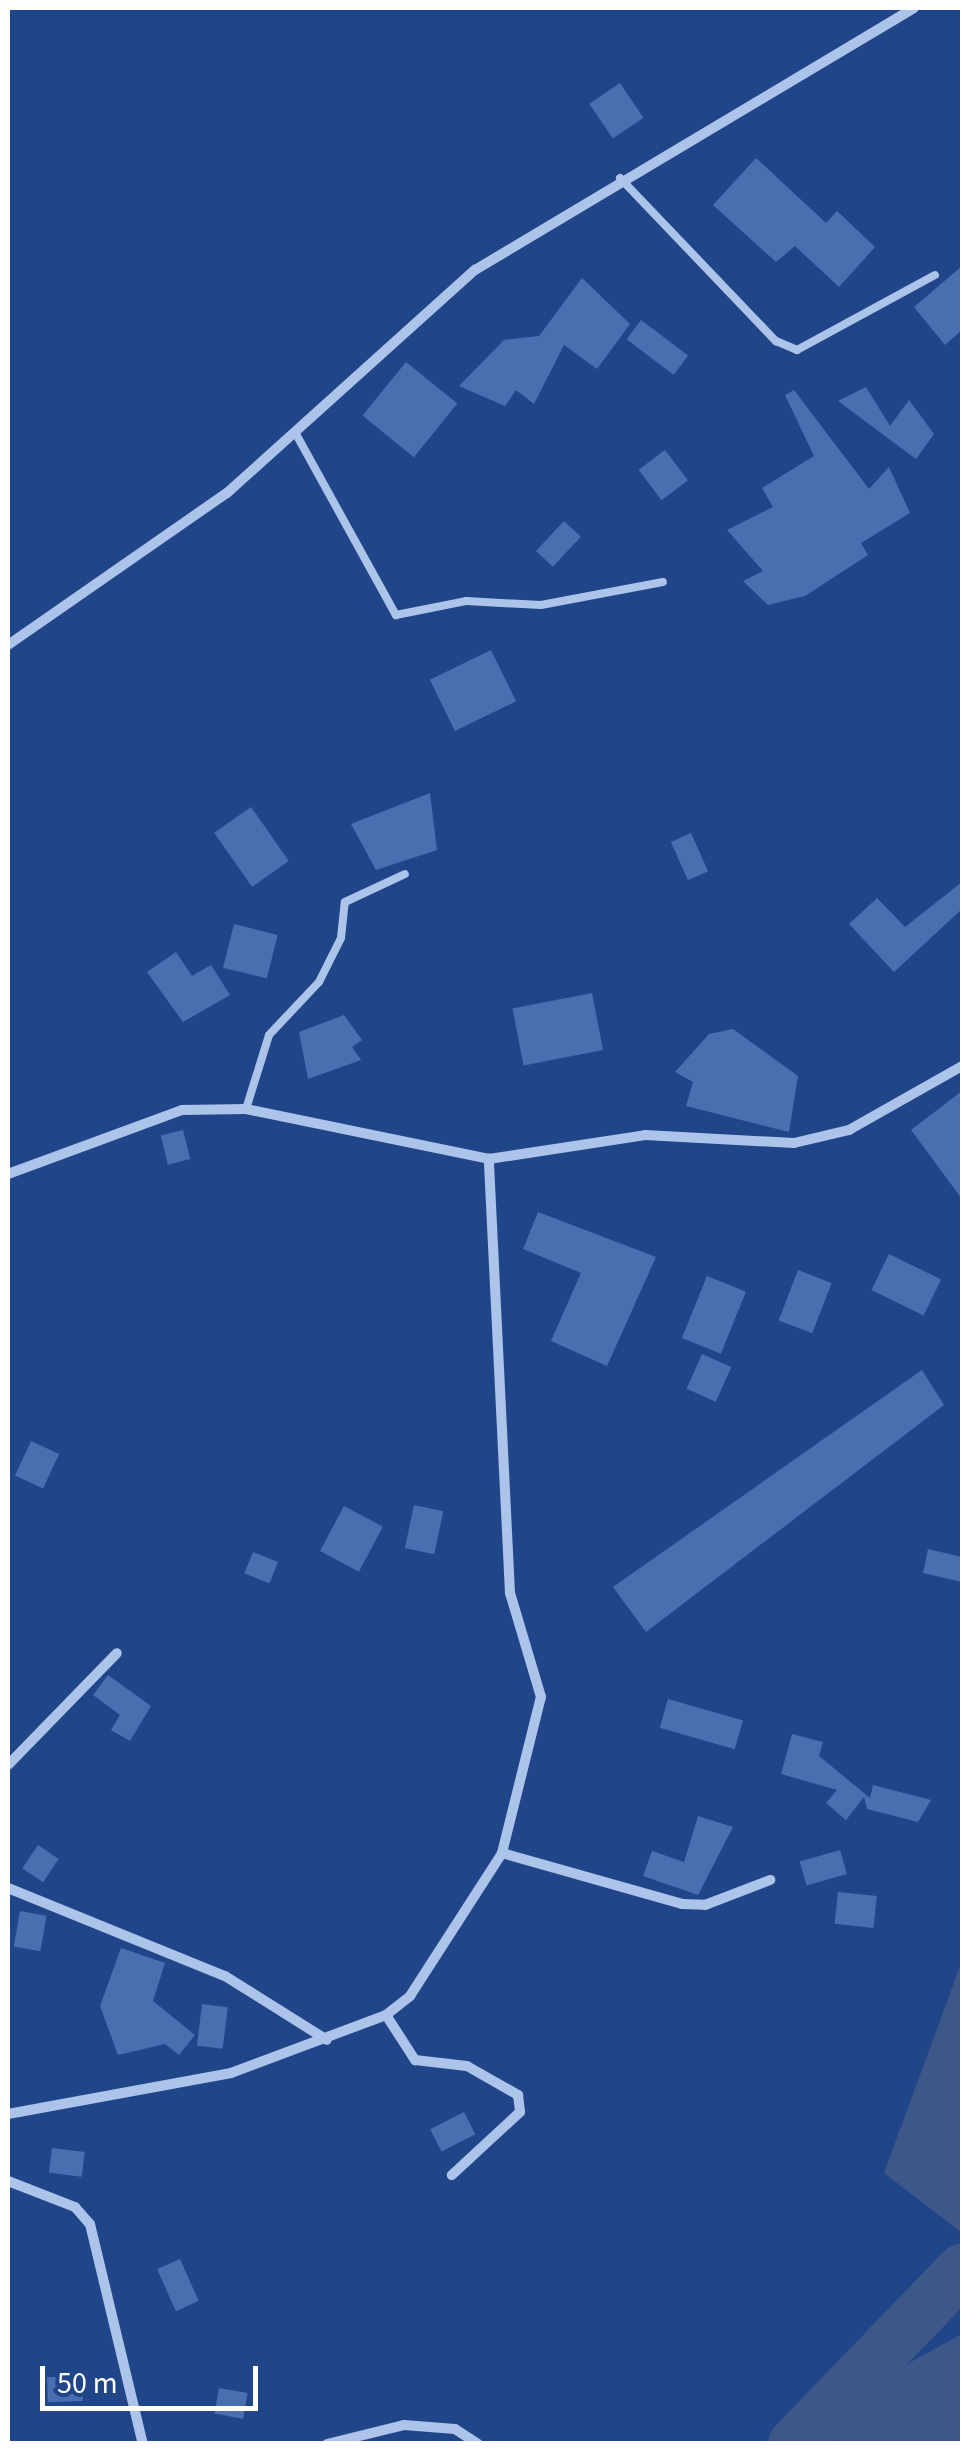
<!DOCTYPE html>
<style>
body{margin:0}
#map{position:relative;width:970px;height:2451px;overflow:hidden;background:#214589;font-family:"Source Sans 3",sans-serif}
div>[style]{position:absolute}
.water>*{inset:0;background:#3e5789}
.river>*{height:52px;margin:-26px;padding:0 26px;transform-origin:26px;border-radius:26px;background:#3e5789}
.building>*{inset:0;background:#4a6fb1;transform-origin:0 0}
.lane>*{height:8px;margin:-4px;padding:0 4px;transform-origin:4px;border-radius:4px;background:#acc3ea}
.street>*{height:10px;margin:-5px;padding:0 5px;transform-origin:5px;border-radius:5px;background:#acc3ea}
span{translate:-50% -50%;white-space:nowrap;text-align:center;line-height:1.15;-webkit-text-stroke:9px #214589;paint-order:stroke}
.frame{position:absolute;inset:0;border:10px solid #fff;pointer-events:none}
.scale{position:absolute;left:40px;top:2366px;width:218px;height:45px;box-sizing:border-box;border:5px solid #fff;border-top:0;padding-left:12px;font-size:30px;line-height:35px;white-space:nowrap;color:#fff;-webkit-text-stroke:8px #214589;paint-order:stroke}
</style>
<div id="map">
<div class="water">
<div style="clip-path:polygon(962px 1961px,962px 2233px,884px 2173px)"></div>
<div style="clip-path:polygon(962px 2334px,962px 2443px,763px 2443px)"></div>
</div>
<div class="river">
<div style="left:794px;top:2444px;width:242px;rotate:-46deg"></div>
</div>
<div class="building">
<div style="left:620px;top:83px;width:42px;height:37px;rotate:56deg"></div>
<div style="clip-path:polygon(756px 158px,826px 223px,837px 211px,875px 247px,839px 287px,795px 246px,776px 262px,713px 205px)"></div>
<div style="clip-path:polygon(962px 266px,962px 330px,945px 345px,914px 307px)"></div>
<div style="clip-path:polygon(582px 278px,630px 324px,597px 369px,564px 345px,534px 404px,516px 390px,505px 406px,459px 386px,504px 340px,539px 336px)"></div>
<div style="left:641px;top:320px;width:59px;height:24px;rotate:37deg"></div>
<div style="left:406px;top:362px;width:66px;height:69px;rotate:39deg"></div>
<div style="clip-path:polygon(866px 387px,890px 426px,909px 400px,934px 434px,916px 459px,838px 401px)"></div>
<div style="clip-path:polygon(794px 390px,869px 489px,889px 467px,910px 513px,861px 543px,868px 555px,805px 596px,768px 605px,743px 581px,763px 571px,727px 530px,773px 507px,762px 488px,814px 456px,785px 395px)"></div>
<div style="left:665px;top:450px;width:38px;height:33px;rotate:53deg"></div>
<div style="left:564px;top:521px;width:23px;height:41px;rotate:43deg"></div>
<div style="left:491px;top:650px;width:57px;height:68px;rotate:64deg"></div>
<div style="clip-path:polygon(430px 793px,437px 850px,376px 870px,351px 824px)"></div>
<div style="left:251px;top:807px;width:66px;height:45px;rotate:55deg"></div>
<div style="left:691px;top:833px;width:42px;height:22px;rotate:66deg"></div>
<div style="clip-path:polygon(962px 882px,962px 909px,894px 972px,849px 924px,877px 898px,905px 927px)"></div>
<div style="left:234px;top:924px;width:45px;height:45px;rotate:14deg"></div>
<div style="clip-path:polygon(176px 952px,192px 976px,211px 965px,230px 995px,183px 1022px,147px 972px)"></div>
<div style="left:592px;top:993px;width:58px;height:81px;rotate:79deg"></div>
<div style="clip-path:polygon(344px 1015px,362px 1040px,352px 1047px,361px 1060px,308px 1079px,299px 1032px)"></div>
<div style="clip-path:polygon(733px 1029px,798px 1076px,789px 1132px,686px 1106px,693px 1082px,675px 1072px,709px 1034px)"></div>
<div style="clip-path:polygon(962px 1091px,962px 1199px,911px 1130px)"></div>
<div style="left:183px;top:1130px;width:30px;height:23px;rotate:76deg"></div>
<div style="clip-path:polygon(538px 1212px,656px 1257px,607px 1366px,551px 1341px,581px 1273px,523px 1249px)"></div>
<div style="left:889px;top:1254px;width:58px;height:40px;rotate:26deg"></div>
<div style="left:798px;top:1270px;width:36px;height:54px;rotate:21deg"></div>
<div style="left:707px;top:1276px;width:42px;height:67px;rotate:22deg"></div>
<div style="left:702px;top:1354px;width:32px;height:38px;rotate:24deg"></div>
<div style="clip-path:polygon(922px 1370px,944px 1405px,646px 1632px,613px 1587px)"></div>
<div style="left:31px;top:1441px;width:31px;height:38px;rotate:25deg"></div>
<div style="left:414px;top:1505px;width:30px;height:44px;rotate:12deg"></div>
<div style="left:344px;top:1506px;width:44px;height:51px;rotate:28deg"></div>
<div style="clip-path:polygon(928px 1549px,962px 1557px,962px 1582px,923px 1573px)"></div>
<div style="left:253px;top:1552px;width:27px;height:23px;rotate:22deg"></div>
<div style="clip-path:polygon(108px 1675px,151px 1706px,130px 1741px,111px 1730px,120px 1715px,93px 1695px)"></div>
<div style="left:668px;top:1699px;width:78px;height:30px;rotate:16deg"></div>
<div style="clip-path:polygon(792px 1734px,823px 1742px,819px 1756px,870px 1798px,873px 1785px,931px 1800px,918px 1822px,867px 1809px,864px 1797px,846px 1820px,826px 1803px,837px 1790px,781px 1774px)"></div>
<div style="clip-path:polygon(698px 1816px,733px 1827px,698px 1895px,643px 1876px,652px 1851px,684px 1862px)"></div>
<div style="left:38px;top:1845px;width:25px;height:28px;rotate:34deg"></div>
<div style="left:840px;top:1850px;width:25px;height:42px;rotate:74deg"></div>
<div style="left:838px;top:1892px;width:39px;height:32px;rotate:6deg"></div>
<div style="left:20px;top:1911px;width:27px;height:36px;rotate:10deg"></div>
<div style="clip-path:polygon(121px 1948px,165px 1963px,153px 2001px,195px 2035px,179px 2055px,165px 2044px,118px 2055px,100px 2006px)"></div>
<div style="left:202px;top:2004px;width:26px;height:42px;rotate:7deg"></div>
<div style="left:464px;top:2112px;width:25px;height:38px;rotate:63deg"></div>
<div style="left:52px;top:2148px;width:33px;height:25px;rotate:7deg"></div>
<div style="left:180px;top:2259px;width:46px;height:25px;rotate:66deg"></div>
<div style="left:82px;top:2376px;width:25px;height:35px;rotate:88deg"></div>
<div style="left:219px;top:2388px;width:29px;height:26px;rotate:10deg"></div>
</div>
<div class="lane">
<div style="left:620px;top:178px;width:226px;rotate:46.3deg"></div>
<div style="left:776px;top:341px;width:23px;rotate:23deg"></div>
<div style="left:797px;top:350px;width:157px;rotate:-28.5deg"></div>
<div style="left:296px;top:434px;width:207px;rotate:61.1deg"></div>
<div style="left:396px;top:615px;width:71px;rotate:-11.3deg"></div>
<div style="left:466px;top:601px;width:75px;rotate:3.1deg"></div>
<div style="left:541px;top:605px;width:124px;rotate:-10.7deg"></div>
<div style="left:246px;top:1109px;width:77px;rotate:-72.7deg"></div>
<div style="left:269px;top:1035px;width:73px;rotate:-46.7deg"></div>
<div style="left:319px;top:982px;width:49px;rotate:-63.4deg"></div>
<div style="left:341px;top:938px;width:36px;rotate:-84deg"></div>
<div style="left:345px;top:902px;width:66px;rotate:-25deg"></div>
</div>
<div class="street">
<div style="left:8px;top:645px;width:267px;rotate:-34.8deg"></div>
<div style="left:227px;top:493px;width:334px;rotate:-42deg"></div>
<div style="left:475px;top:270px;width:511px;rotate:-30.83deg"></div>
<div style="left:8px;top:1174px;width:185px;rotate:-20.2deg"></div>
<div style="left:182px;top:1110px;width:64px;rotate:-0.9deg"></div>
<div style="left:246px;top:1109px;width:248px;rotate:11.6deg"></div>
<div style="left:489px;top:1159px;width:158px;rotate:-8.7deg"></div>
<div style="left:645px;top:1135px;width:149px;rotate:3.1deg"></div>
<div style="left:794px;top:1143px;width:57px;rotate:-13.3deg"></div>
<div style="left:849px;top:1130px;width:130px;rotate:-29.5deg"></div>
<div style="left:8px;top:1765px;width:156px;rotate:-45.8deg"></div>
<div style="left:502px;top:1853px;width:187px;rotate:15.8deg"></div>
<div style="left:682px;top:1904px;width:23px;rotate:2deg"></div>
<div style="left:705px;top:1905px;width:70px;rotate:-21deg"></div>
<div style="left:8px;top:1888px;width:234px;rotate:22.1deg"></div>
<div style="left:225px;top:1976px;width:120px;rotate:32.1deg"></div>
<div style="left:386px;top:2015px;width:54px;rotate:57.2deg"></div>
<div style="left:415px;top:2060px;width:52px;rotate:6.6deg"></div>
<div style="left:467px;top:2066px;width:59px;rotate:29.6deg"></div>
<div style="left:518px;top:2095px;width:17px;rotate:83deg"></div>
<div style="left:520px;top:2112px;width:93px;rotate:137.2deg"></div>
<div style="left:8px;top:2114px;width:227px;rotate:-10.4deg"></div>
<div style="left:231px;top:2073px;width:165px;rotate:-20.5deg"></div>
<div style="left:386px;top:2015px;width:31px;rotate:-38deg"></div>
<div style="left:410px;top:1996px;width:170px;rotate:-57.2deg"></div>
<div style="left:502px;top:1853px;width:161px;rotate:-76deg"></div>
<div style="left:541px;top:1697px;width:109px;rotate:-106.6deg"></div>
<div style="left:510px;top:1593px;width:435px;rotate:-92.8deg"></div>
<div style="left:8px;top:2181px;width:72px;rotate:21.2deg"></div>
<div style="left:75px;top:2207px;width:23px;rotate:49deg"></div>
<div style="left:90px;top:2224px;width:226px;rotate:76.5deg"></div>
<div style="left:327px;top:2444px;width:79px;rotate:-13.9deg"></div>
<div style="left:404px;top:2425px;width:51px;rotate:4.5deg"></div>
<div style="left:455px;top:2429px;width:27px;rotate:33deg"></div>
</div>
<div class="frame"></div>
<div class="scale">50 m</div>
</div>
